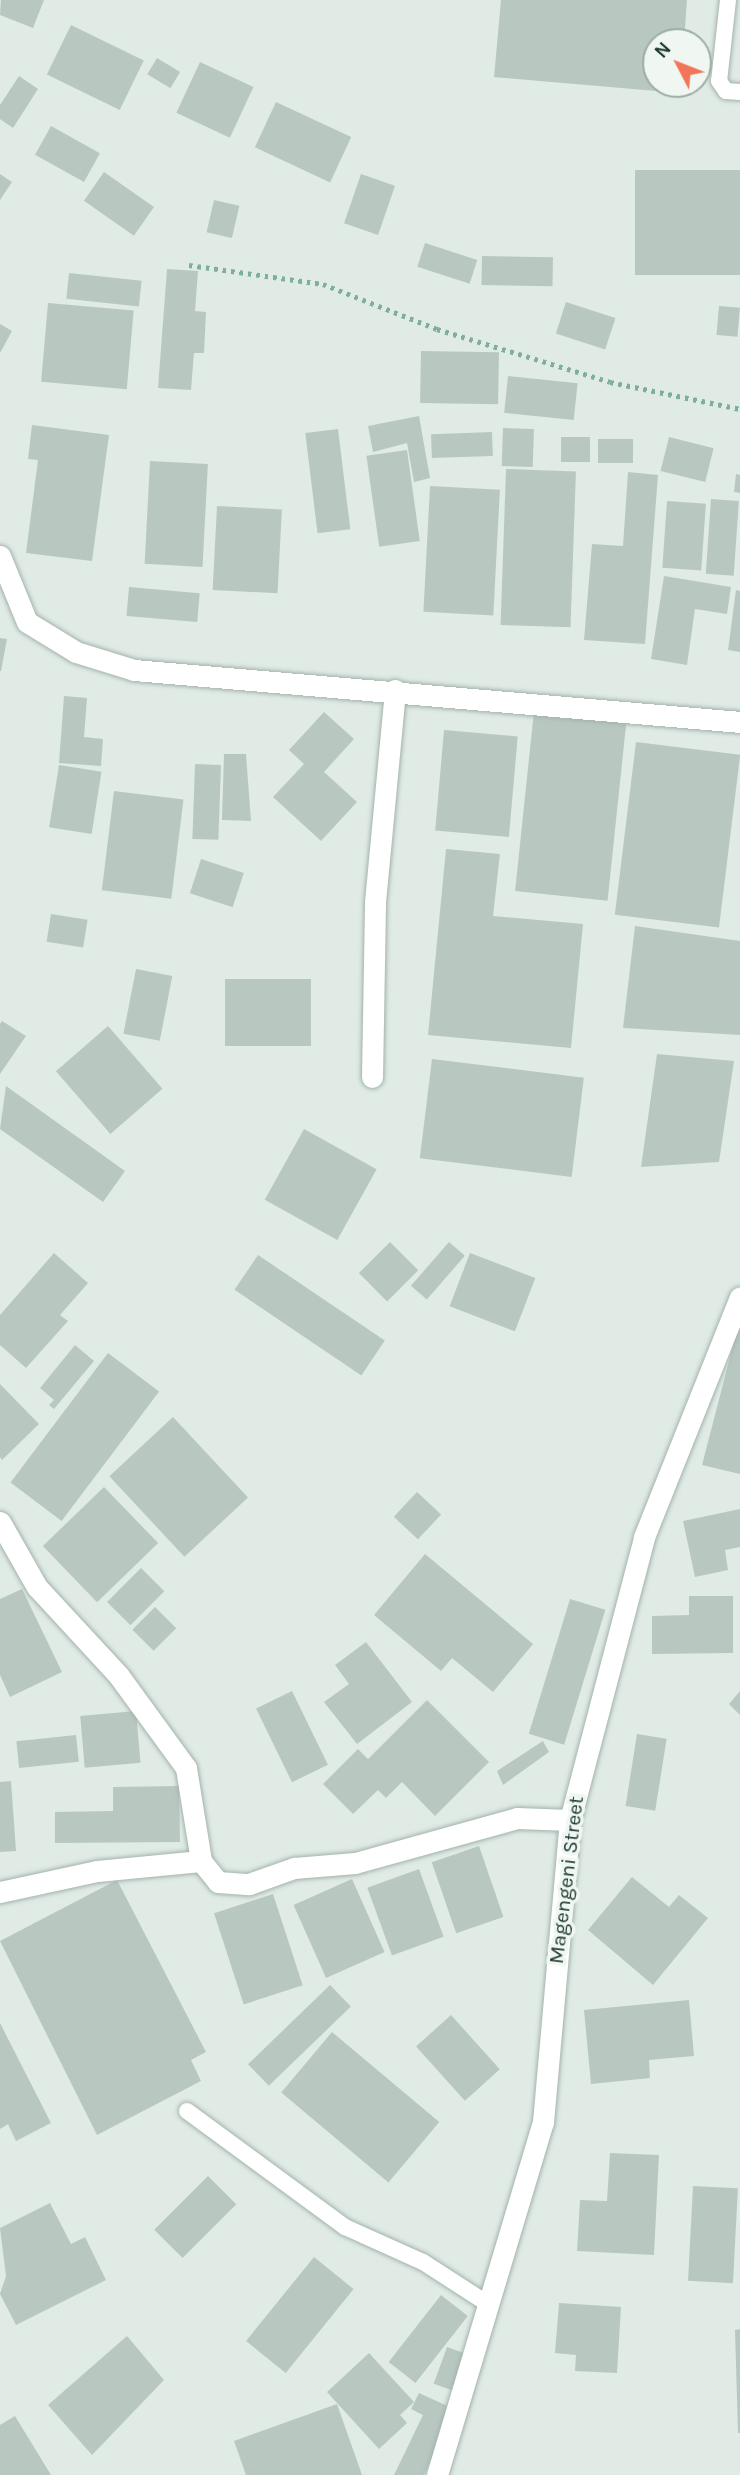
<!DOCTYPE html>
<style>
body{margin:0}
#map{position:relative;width:740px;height:2475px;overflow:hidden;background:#e0ebe5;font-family:Karla,sans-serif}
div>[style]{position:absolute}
.building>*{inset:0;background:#b8c8c1;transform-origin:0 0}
.path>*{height:4.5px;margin-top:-2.25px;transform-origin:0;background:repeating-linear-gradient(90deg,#80ae9d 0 3.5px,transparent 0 8.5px)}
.roads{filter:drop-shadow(0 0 2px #a3b3ac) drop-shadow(0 0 2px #a3b3ac)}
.service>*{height:16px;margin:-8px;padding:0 8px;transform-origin:8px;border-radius:8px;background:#fff}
.minor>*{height:21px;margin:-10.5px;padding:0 10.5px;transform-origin:10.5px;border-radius:10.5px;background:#fff}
span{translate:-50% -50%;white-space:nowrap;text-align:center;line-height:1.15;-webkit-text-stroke:7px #f0f7f3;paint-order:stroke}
.street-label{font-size:21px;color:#213b32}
.north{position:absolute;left:642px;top:28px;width:70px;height:70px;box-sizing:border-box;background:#f0f7f3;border:2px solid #9daca6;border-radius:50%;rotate:312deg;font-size:19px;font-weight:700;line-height:28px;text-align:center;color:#213b32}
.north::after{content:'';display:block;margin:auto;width:24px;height:32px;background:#f17558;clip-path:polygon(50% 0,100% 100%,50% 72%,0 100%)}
</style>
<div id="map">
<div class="building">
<div style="clip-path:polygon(1px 0,44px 0,33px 28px,0 15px)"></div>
<div style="clip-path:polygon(501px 0,687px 0,684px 42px,656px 42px,656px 84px,680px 84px,679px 93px,494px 77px)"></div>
<div style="left:71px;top:25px;width:81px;height:55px;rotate:26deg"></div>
<div style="left:157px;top:58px;width:27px;height:19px;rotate:31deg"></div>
<div style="left:200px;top:62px;width:59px;height:56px;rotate:25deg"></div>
<div style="clip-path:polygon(19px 76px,38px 89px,13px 128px,0 119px,0 105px)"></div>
<div style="left:276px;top:102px;width:83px;height:50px;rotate:25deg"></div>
<div style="left:51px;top:126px;width:56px;height:33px;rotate:29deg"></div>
<div style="left:635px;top:170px;width:105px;height:105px"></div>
<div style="left:104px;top:172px;width:61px;height:35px;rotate:35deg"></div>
<div style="clip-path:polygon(0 174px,12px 182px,0 200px)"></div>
<div style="left:361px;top:174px;width:36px;height:52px;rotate:19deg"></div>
<div style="left:214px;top:200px;width:26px;height:33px;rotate:13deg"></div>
<div style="left:425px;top:243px;width:55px;height:25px;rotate:18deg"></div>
<div style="left:482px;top:256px;width:71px;height:29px;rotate:1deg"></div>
<div style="clip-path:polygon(167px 269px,198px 271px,195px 311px,206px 312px,204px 353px,194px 353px,191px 390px,158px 388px)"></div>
<div style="left:69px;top:273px;width:73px;height:26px;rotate:6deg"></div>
<div style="left:566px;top:302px;width:52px;height:33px;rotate:18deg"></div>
<div style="left:48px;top:303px;width:86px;height:79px;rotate:5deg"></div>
<div style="left:719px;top:306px;width:21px;height:29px;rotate:5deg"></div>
<div style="clip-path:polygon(0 324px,12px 331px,0 353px)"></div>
<div style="left:421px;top:351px;width:78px;height:52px;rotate:1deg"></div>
<div style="left:508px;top:376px;width:70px;height:37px;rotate:6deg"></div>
<div style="clip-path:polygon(419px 416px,430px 478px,414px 482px,407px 443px,373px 452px,368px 426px)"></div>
<div style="clip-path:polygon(32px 425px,109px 435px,92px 561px,26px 553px,38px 460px,28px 459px)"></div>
<div style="left:503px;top:428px;width:31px;height:38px;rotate:2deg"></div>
<div style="left:338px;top:429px;width:101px;height:33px;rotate:83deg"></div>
<div style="left:492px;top:432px;width:24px;height:61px;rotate:88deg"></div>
<div style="left:561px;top:437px;width:29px;height:25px"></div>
<div style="left:669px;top:437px;width:46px;height:35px;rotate:14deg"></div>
<div style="left:598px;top:439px;width:35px;height:24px"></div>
<div style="left:407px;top:450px;width:92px;height:41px;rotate:82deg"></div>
<div style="left:150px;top:461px;width:58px;height:103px;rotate:3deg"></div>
<div style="left:506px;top:469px;width:70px;height:156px;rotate:2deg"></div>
<div style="clip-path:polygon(628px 472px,658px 475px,645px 644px,584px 640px,592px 544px,623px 546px)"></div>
<div style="clip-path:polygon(736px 474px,740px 475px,740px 493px,734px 492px)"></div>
<div style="left:430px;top:486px;width:70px;height:126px;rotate:3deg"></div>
<div style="left:711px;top:499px;width:28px;height:75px;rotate:4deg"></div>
<div style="left:667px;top:501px;width:39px;height:67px;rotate:4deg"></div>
<div style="left:217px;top:506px;width:65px;height:84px;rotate:3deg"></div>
<div style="clip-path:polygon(664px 576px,731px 587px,727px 614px,695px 609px,687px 665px,651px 659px)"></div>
<div style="left:129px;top:587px;width:71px;height:29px;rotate:5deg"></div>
<div style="clip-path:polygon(736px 590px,740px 591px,740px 652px,728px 650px)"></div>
<div style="clip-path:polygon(0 638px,7px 639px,1px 671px,0 671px)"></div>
<div style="clip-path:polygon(64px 696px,87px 698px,84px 737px,103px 739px,101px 766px,59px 763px)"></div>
<div style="left:534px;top:711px;width:93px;height:181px;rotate:6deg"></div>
<div style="clip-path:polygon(324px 712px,354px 739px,324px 772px,357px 802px,321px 841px,273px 797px,304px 764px,289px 750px)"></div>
<div style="left:444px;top:730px;width:74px;height:101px;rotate:5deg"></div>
<div style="left:636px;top:742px;width:105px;height:174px;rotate:7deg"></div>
<div style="clip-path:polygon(224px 754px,246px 754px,251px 821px,222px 820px)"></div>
<div style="left:195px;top:764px;width:26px;height:75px;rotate:2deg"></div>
<div style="left:59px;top:765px;width:43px;height:63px;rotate:9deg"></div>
<div style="left:114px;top:791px;width:70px;height:100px;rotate:7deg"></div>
<div style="clip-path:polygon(446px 849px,500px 854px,493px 916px,583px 924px,571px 1048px,428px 1035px)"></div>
<div style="left:201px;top:859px;width:45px;height:36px;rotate:18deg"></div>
<div style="left:51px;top:914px;width:37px;height:28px;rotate:9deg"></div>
<div style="clip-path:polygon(635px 926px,740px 941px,740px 1035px,623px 1028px)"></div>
<div style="left:136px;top:969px;width:37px;height:66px;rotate:11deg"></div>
<div style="left:225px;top:979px;width:86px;height:67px"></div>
<div style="clip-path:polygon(2px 1021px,26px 1036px,0 1074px,0 1024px)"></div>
<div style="left:108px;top:1026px;width:83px;height:69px;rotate:49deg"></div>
<div style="clip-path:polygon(657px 1054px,734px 1061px,719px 1162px,641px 1167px)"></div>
<div style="left:432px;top:1059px;width:153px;height:100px;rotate:7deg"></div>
<div style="clip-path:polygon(6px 1086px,125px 1171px,103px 1202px,0 1129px)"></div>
<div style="left:304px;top:1129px;width:83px;height:81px;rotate:29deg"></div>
<div style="left:390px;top:1242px;width:40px;height:44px;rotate:45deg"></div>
<div style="left:449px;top:1242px;width:21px;height:58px;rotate:41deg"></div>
<div style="clip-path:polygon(54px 1253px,88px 1283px,60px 1315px,68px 1321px,26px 1368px,0 1345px,0 1315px)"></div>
<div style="left:470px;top:1253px;width:70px;height:57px;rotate:21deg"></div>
<div style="left:258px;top:1255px;width:153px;height:42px;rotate:34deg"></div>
<div style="clip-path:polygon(737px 1330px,740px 1331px,740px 1474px,702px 1465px)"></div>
<div style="clip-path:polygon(75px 1345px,94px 1361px,54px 1409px,49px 1405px,54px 1400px,40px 1388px)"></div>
<div style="left:108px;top:1353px;width:64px;height:162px;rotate:37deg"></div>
<div style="clip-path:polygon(0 1384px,39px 1424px,2px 1460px,0 1457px)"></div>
<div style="left:173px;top:1417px;width:110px;height:87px;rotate:47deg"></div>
<div style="left:104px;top:1487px;width:78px;height:85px;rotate:46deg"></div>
<div style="left:417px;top:1492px;width:33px;height:34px;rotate:43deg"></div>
<div style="clip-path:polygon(740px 1509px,740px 1547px,725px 1550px,728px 1570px,695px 1577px,683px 1521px)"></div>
<div style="clip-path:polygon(425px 1554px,533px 1644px,493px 1692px,452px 1658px,441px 1671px,374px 1615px)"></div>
<div style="left:141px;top:1568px;width:33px;height:48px;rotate:45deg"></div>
<div style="clip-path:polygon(22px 1589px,62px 1672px,10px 1697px,0 1675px,0 1599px)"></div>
<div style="clip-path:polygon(689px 1596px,733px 1596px,733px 1653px,652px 1654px,652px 1616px,689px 1615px)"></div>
<div style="left:570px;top:1599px;width:37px;height:141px;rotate:17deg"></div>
<div style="left:155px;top:1607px;width:30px;height:32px;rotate:45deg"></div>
<div style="clip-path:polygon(366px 1642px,412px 1702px,357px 1744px,324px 1702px,349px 1684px,335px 1665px)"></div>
<div style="left:292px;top:1691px;width:82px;height:40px;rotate:64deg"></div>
<div style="clip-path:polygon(740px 1691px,740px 1715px,729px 1704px)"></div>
<div style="clip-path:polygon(427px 1700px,489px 1762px,435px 1816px,402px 1782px,386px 1798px,378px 1790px,353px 1814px,323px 1784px,358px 1749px,368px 1759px)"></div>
<div style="left:136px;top:1711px;width:52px;height:56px;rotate:85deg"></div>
<div style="left:637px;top:1734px;width:30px;height:73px;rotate:9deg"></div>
<div style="left:76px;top:1735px;width:27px;height:60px;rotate:84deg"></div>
<div style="clip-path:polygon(543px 1741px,549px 1752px,503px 1785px,497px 1771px)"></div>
<div style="clip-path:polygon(11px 1781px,16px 1851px,0 1852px,0 1782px)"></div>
<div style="clip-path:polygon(179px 1786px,180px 1842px,55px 1843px,55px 1812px,113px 1811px,113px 1787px)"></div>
<div style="left:479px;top:1846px;width:75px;height:50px;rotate:71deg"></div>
<div style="left:419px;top:1869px;width:72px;height:55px;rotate:70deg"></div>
<div style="clip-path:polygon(632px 1877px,669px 1907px,679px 1895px,708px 1918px,653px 1985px,588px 1930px)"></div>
<div style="left:352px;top:1879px;width:80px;height:64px;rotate:66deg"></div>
<div style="clip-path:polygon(117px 1880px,206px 2052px,191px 2060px,201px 2081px,97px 2135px,0 1941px)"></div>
<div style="left:273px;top:1894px;width:96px;height:62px;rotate:72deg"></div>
<div style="left:330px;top:1985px;width:30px;height:114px;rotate:46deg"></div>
<div style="clip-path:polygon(689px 2000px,694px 2056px,649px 2060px,650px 2078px,591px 2084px,584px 2010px)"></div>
<div style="left:451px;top:2015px;width:73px;height:47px;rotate:48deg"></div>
<div style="clip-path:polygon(0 2023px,51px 2123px,16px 2141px,8px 2124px,0 2129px)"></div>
<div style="left:332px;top:2032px;width:140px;height:79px;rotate:40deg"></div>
<div style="clip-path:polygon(610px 2153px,659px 2155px,654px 2255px,577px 2251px,580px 2200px,607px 2201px)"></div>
<div style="left:208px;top:2176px;width:40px;height:76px;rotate:45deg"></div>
<div style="left:693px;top:2186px;width:45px;height:95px;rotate:3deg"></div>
<div style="clip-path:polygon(50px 2203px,71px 2244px,85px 2237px,106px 2280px,16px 2325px,0 2294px,6px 2276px,0 2228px)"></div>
<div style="left:314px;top:2257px;width:51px;height:108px;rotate:39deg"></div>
<div style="left:441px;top:2295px;width:34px;height:85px;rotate:38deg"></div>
<div style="clip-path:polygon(559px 2303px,621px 2307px,617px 2373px,575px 2371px,576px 2355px,555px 2353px)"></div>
<div style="clip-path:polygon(740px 2329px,740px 2433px,738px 2433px,735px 2330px)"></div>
<div style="clip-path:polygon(127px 2336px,164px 2380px,92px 2455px,48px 2405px)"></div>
<div style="left:447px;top:2347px;width:23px;height:39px;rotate:20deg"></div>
<div style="clip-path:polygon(369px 2353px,414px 2402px,400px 2415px,407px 2423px,379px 2449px,327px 2392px)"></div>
<div style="clip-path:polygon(419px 2393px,454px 2409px,424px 2475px,394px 2475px,423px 2415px,411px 2409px)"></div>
<div style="clip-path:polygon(337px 2404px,362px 2475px,246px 2475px,234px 2441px)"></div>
<div style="clip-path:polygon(15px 2416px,51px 2475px,0 2475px,0 2425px)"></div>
</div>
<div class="path">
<div style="left:189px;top:265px;width:135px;rotate:8.1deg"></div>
<div style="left:323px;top:284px;width:123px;rotate:21.5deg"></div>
<div style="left:437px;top:329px;width:181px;rotate:17deg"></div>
<div style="left:610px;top:382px;width:133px;rotate:11.7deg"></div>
</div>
<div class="roads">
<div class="service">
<div style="left:728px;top:0;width:81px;rotate:96.3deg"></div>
<div style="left:719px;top:81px;width:12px;rotate:55deg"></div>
<div style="left:726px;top:91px;width:14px;rotate:4deg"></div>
<div style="left:187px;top:2111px;width:196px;rotate:36.3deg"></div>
<div style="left:345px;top:2227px;width:85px;rotate:24.2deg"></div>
<div style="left:423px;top:2262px;width:77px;rotate:32.9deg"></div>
</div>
<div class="minor">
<div style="left:0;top:556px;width:71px;rotate:67.8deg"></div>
<div style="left:27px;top:622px;width:57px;rotate:31.5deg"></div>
<div style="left:76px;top:652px;width:61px;rotate:17.2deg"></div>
<div style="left:134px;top:670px;width:608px;rotate:4.9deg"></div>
<div style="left:372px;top:1077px;width:175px;rotate:-89deg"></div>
<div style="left:375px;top:902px;width:213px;rotate:-84.6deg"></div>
<div style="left:0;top:1522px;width:75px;rotate:60.4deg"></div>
<div style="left:37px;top:1587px;width:121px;rotate:47.3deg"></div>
<div style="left:119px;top:1676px;width:114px;rotate:53.9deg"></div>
<div style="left:186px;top:1768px;width:94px;rotate:80.8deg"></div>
<div style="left:201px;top:1861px;width:27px;rotate:51deg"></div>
<div style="left:218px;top:1882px;width:31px;rotate:4deg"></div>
<div style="left:249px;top:1884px;width:48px;rotate:-19.6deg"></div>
<div style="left:294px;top:1868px;width:61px;rotate:-4.7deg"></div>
<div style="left:355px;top:1863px;width:168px;rotate:-15.5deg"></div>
<div style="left:517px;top:1818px;width:53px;rotate:2.2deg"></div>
<div style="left:0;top:1892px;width:99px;rotate:-12.2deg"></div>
<div style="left:97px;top:1871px;width:104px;rotate:-5.5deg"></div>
<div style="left:437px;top:2475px;width:369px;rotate:-73.3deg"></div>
<div style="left:543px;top:2122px;width:303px;rotate:-84.9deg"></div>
<div style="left:570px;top:1820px;width:293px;rotate:-75.3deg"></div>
<div style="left:644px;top:1537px;width:258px;rotate:-68.2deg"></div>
</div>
</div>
<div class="street-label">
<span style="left:566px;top:1880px;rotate:-83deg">Magengeni Street</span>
</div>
<div class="north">N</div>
</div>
